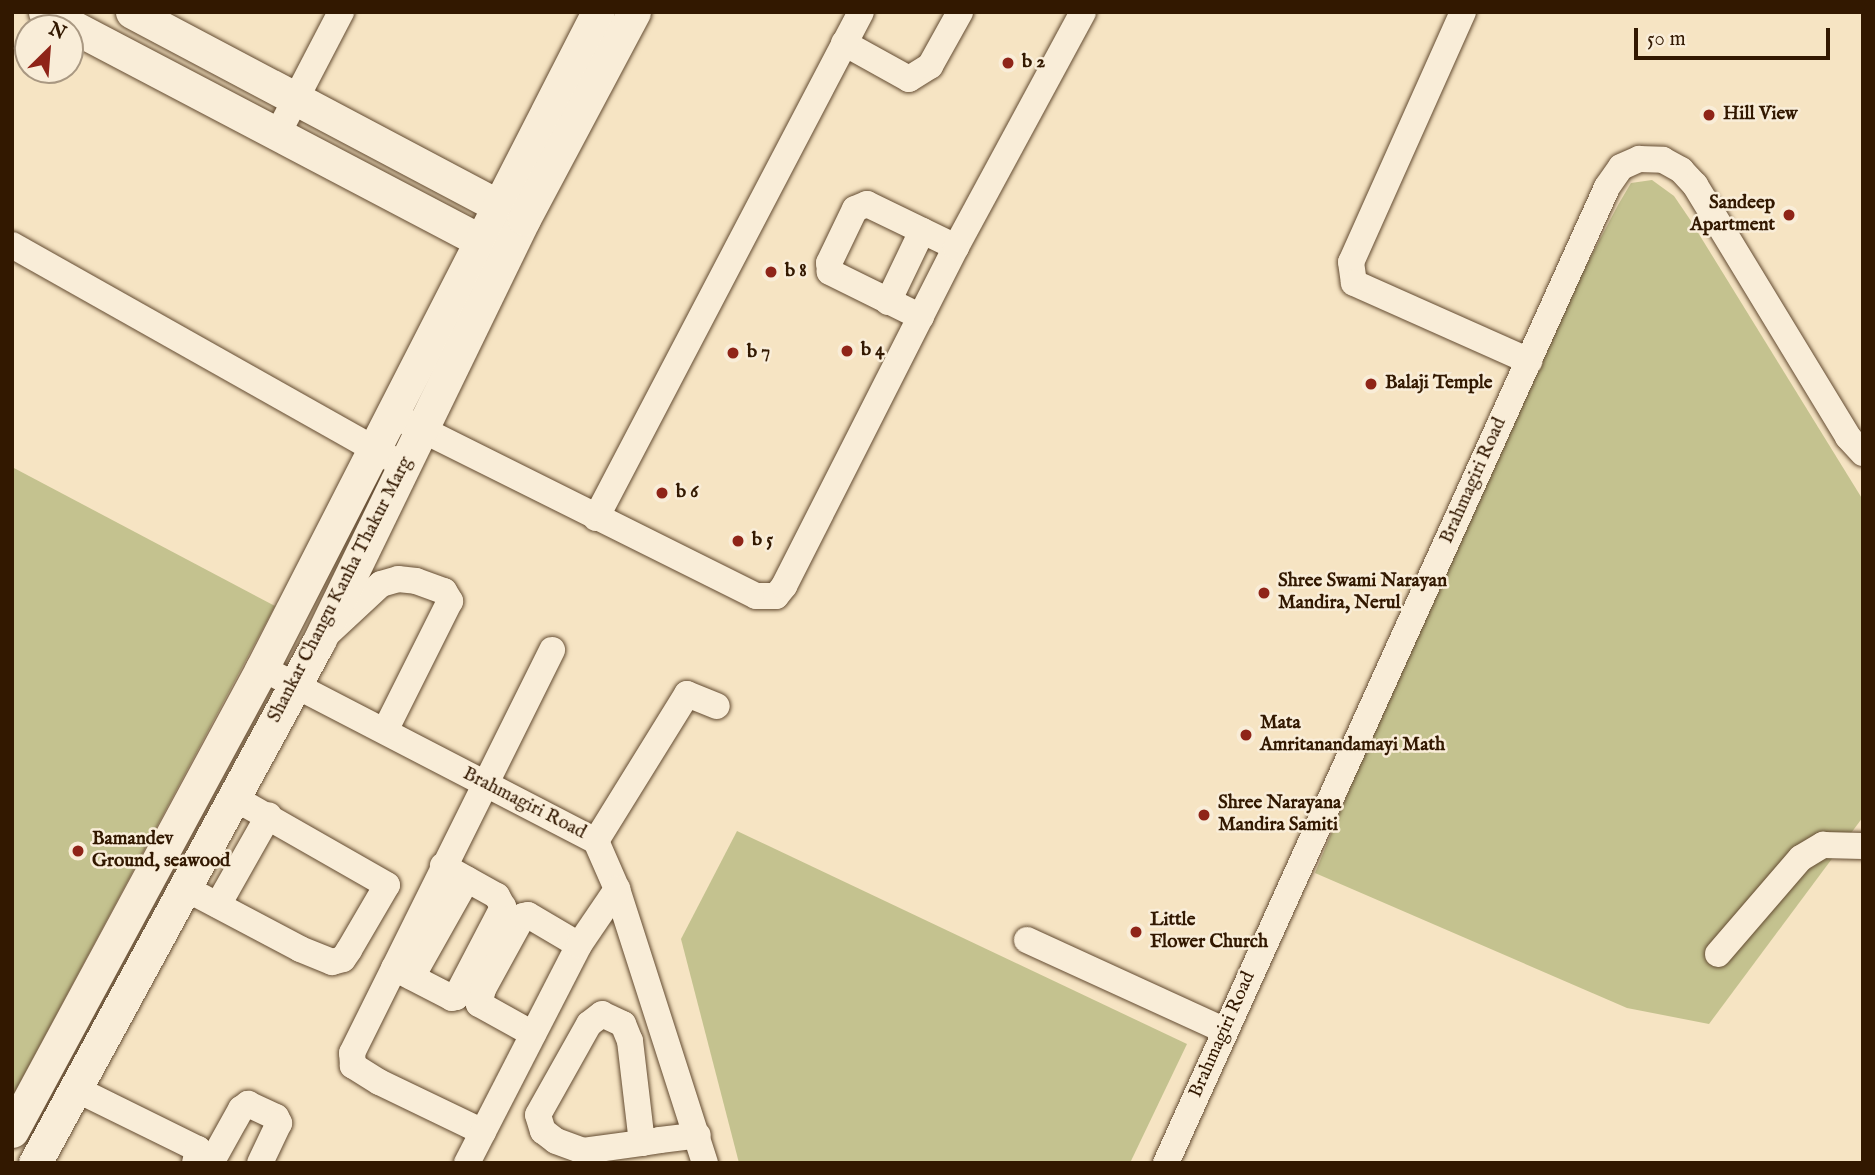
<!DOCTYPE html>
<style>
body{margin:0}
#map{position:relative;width:1875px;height:1175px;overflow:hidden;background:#f6e4c3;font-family:"IM FELL English",serif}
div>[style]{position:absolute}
.green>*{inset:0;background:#c4c28f}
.roads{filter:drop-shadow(0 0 2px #634b31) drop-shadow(0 0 2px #634b31)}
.minor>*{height:26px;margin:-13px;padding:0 13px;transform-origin:13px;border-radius:13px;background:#f9edd8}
.tertiary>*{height:33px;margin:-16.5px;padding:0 16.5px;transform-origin:16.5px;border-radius:16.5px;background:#f9edd8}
.dots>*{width:19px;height:19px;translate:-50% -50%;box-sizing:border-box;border:4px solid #f9edd8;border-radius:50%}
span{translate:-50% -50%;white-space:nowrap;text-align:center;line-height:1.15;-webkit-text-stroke:5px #f9edd8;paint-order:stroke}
.poi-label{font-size:19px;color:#321800;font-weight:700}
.left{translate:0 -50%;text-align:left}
.right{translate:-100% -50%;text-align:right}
.street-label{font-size:19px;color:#321800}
.frame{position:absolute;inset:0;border:14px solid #321800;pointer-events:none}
.north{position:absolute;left:14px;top:14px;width:70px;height:70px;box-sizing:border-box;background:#f9edd8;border:2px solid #a99882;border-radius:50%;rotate:25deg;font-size:19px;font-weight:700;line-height:28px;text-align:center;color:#321800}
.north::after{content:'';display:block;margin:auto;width:24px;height:32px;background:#8f2418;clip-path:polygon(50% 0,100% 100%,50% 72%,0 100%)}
.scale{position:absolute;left:1634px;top:28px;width:196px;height:32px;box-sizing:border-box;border:4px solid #321800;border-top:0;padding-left:9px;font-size:21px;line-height:24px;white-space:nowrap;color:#321800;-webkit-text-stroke:5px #f9edd8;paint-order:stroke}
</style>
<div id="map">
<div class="green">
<div style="clip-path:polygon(1652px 180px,1674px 196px,1689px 218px,1863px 500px,1863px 817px,1709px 1024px,1627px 1008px,1315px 873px,1485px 458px,1618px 205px,1631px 183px)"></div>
<div style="clip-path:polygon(12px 467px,275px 606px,12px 1097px)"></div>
<div style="clip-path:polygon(737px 831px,1187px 1044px,1130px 1163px,739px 1163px,681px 939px)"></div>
</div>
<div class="roads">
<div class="minor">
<div style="left:1463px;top:12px;width:274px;rotate:114.1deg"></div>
<div style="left:1351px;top:262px;width:21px;rotate:82deg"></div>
<div style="left:1354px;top:283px;width:192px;rotate:24deg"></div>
<div style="left:844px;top:43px;width:74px;rotate:29deg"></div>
<div style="left:909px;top:79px;width:25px;rotate:-32deg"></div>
<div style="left:930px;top:66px;width:62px;rotate:-60.9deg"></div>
<div style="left:277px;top:135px;width:139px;rotate:-62.5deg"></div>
<div style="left:12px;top:245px;width:433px;rotate:29.4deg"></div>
<div style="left:888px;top:302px;width:79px;rotate:-64.4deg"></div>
<div style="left:921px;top:317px;width:102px;rotate:-153.7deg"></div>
<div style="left:830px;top:272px;width:9px;rotate:-96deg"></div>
<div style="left:829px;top:263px;width:60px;rotate:-64.3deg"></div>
<div style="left:855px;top:209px;width:13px;rotate:-23deg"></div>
<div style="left:867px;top:204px;width:99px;rotate:25.8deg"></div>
<div style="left:405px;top:421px;width:392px;rotate:26.5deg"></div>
<div style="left:756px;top:596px;width:20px"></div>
<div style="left:776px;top:596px;width:13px;rotate:-51deg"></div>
<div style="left:784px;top:586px;width:380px;rotate:-63.1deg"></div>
<div style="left:956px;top:247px;width:267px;rotate:-61.6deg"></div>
<div style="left:596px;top:518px;width:571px;rotate:-62.36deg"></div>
<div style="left:325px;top:636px;width:76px;rotate:-42.9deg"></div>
<div style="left:381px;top:584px;width:18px;rotate:-16deg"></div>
<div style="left:398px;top:579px;width:18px;rotate:6deg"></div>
<div style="left:416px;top:581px;width:30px;rotate:20deg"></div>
<div style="left:444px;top:591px;width:12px;rotate:59deg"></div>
<div style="left:450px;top:601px;width:145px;rotate:116.6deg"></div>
<div style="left:262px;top:668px;width:376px;rotate:27.4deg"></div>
<div style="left:596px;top:841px;width:52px;rotate:66.4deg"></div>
<div style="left:617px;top:889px;width:288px;rotate:72.2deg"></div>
<div style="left:596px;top:841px;width:173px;rotate:-58.2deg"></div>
<div style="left:687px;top:694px;width:32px;rotate:22deg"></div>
<div style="left:185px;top:888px;width:130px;rotate:27.9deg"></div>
<div style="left:300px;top:949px;width:35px;rotate:22deg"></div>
<div style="left:332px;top:962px;width:11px;rotate:-15deg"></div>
<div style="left:343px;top:959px;width:11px;rotate:-56deg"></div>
<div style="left:349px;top:950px;width:75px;rotate:-59.7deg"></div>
<div style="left:387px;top:885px;width:177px;rotate:-150.3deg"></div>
<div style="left:218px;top:905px;width:103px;rotate:-60.5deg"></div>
<div style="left:1027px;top:940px;width:217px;rotate:24.6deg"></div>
<div style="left:1718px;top:954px;width:127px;rotate:-49.2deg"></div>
<div style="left:1801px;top:858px;width:26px;rotate:-31deg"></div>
<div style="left:1823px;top:845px;width:40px;rotate:1.4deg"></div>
<div style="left:394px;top:968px;width:65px;rotate:27.3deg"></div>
<div style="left:452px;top:998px;width:4px;rotate:-14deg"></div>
<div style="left:456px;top:997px;width:102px;rotate:-62.4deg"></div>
<div style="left:503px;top:907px;width:13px;rotate:-119deg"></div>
<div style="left:497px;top:896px;width:62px;rotate:-150.9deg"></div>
<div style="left:412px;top:977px;width:112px;rotate:-60.7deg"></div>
<div style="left:533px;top:1034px;width:62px;rotate:-150.9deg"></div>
<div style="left:479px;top:1004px;width:16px;rotate:-75deg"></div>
<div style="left:483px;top:989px;width:83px;rotate:-61.3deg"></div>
<div style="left:523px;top:916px;width:5px;rotate:-11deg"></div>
<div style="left:528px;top:915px;width:59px;rotate:30.5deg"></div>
<div style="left:76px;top:1089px;width:136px;rotate:26.2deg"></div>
<div style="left:198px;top:1149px;width:14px;rotate:102deg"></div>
<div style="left:483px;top:1132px;width:115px;rotate:-154.3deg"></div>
<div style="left:379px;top:1082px;width:31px;rotate:-148deg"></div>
<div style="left:353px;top:1066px;width:13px;rotate:-94deg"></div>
<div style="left:352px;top:1053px;width:450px;rotate:-63.6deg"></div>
<div style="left:642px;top:1143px;width:103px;rotate:-96.7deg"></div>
<div style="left:630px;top:1041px;width:18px;rotate:-112deg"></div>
<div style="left:623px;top:1024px;width:23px;rotate:-155deg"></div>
<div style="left:602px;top:1014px;width:16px;rotate:142deg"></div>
<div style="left:589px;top:1024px;width:104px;rotate:119.3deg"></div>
<div style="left:538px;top:1115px;width:17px;rotate:73deg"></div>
<div style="left:543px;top:1131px;width:16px;rotate:38deg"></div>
<div style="left:556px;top:1141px;width:29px;rotate:20deg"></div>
<div style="left:583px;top:1151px;width:60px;rotate:-7.7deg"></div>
<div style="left:642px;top:1143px;width:18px;rotate:-9deg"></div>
<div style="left:660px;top:1140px;width:38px;rotate:-7deg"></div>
<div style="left:211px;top:1163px;width:62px;rotate:-60.9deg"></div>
<div style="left:241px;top:1109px;width:9px;rotate:-36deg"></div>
<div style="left:248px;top:1104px;width:31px;rotate:25deg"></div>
<div style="left:276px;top:1117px;width:7px;rotate:63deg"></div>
<div style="left:279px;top:1123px;width:44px;rotate:115.4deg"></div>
<div style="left:467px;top:1163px;width:245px;rotate:-62.8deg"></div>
<div style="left:579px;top:945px;width:68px;rotate:-55.8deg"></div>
<div style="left:1166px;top:1163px;width:1071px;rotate:-65.68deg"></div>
<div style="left:1607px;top:187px;width:24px;rotate:-55deg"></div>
<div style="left:1621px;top:167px;width:20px;rotate:-24deg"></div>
<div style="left:1639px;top:159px;width:24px;rotate:2deg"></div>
<div style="left:1663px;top:160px;width:21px;rotate:29deg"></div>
<div style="left:1681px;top:170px;width:21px;rotate:47deg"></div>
<div style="left:1695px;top:185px;width:295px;rotate:58.7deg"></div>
<div style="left:1848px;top:437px;width:22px;rotate:47deg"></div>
</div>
<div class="tertiary">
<div style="left:45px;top:12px;width:512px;rotate:27.72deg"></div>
<div style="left:132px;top:12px;width:434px;rotate:27.9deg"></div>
<div style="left:12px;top:1131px;width:526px;rotate:-61.63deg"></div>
<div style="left:262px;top:668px;width:737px;rotate:-62.88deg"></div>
<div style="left:35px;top:1163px;width:594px;rotate:-61.45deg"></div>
<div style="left:319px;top:641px;width:469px;rotate:-64.1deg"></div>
<div style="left:524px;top:219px;width:234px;rotate:-62deg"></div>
</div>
</div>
<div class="dots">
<div style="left:1008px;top:63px;background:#8f2418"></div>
<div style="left:1709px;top:115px;background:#8f2418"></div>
<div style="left:1789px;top:215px;background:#8f2418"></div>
<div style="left:771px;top:272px;background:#8f2418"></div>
<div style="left:847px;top:351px;background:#8f2418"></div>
<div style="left:733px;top:353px;background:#8f2418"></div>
<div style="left:1371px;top:384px;background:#8f2418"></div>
<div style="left:662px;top:493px;background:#8f2418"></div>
<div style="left:738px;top:541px;background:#8f2418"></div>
<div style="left:1264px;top:593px;background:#8f2418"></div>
<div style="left:1246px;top:735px;background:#8f2418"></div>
<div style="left:1204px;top:815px;background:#8f2418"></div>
<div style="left:78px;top:851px;background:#8f2418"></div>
<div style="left:1136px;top:932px;background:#8f2418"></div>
</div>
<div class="poi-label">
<span class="left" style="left:1022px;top:63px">b 2</span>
<span class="left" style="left:1723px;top:115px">Hill View</span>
<span class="right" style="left:1775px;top:215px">Sandeep<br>Apartment</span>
<span class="left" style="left:785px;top:272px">b 8</span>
<span class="left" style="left:861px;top:351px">b 4</span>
<span class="left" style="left:747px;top:353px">b 7</span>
<span class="left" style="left:1385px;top:384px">Balaji Temple</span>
<span class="left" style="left:676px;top:493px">b 6</span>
<span class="left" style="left:752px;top:541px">b 5</span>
<span class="left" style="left:1278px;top:593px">Shree Swami Narayan<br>Mandira, Nerul</span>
<span class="left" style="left:1260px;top:735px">Mata<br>Amritanandamayi Math</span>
<span class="left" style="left:1218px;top:815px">Shree Narayana<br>Mandira Samiti</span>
<span class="left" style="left:92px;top:851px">Bamandev<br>Ground, seawood</span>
<span class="left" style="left:1150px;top:932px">Little<br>Flower Church</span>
</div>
<div class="street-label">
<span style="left:1474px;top:481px;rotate:-66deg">Brahmagiri Road</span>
<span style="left:341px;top:590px;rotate:-63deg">Shankar Changu Kanha Thakur Marg</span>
<span style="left:524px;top:804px;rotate:27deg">Brahmagiri Road</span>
<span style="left:1223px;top:1035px;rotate:-66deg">Brahmagiri Road</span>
</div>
<div class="frame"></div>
<div class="north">N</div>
<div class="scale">50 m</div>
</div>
